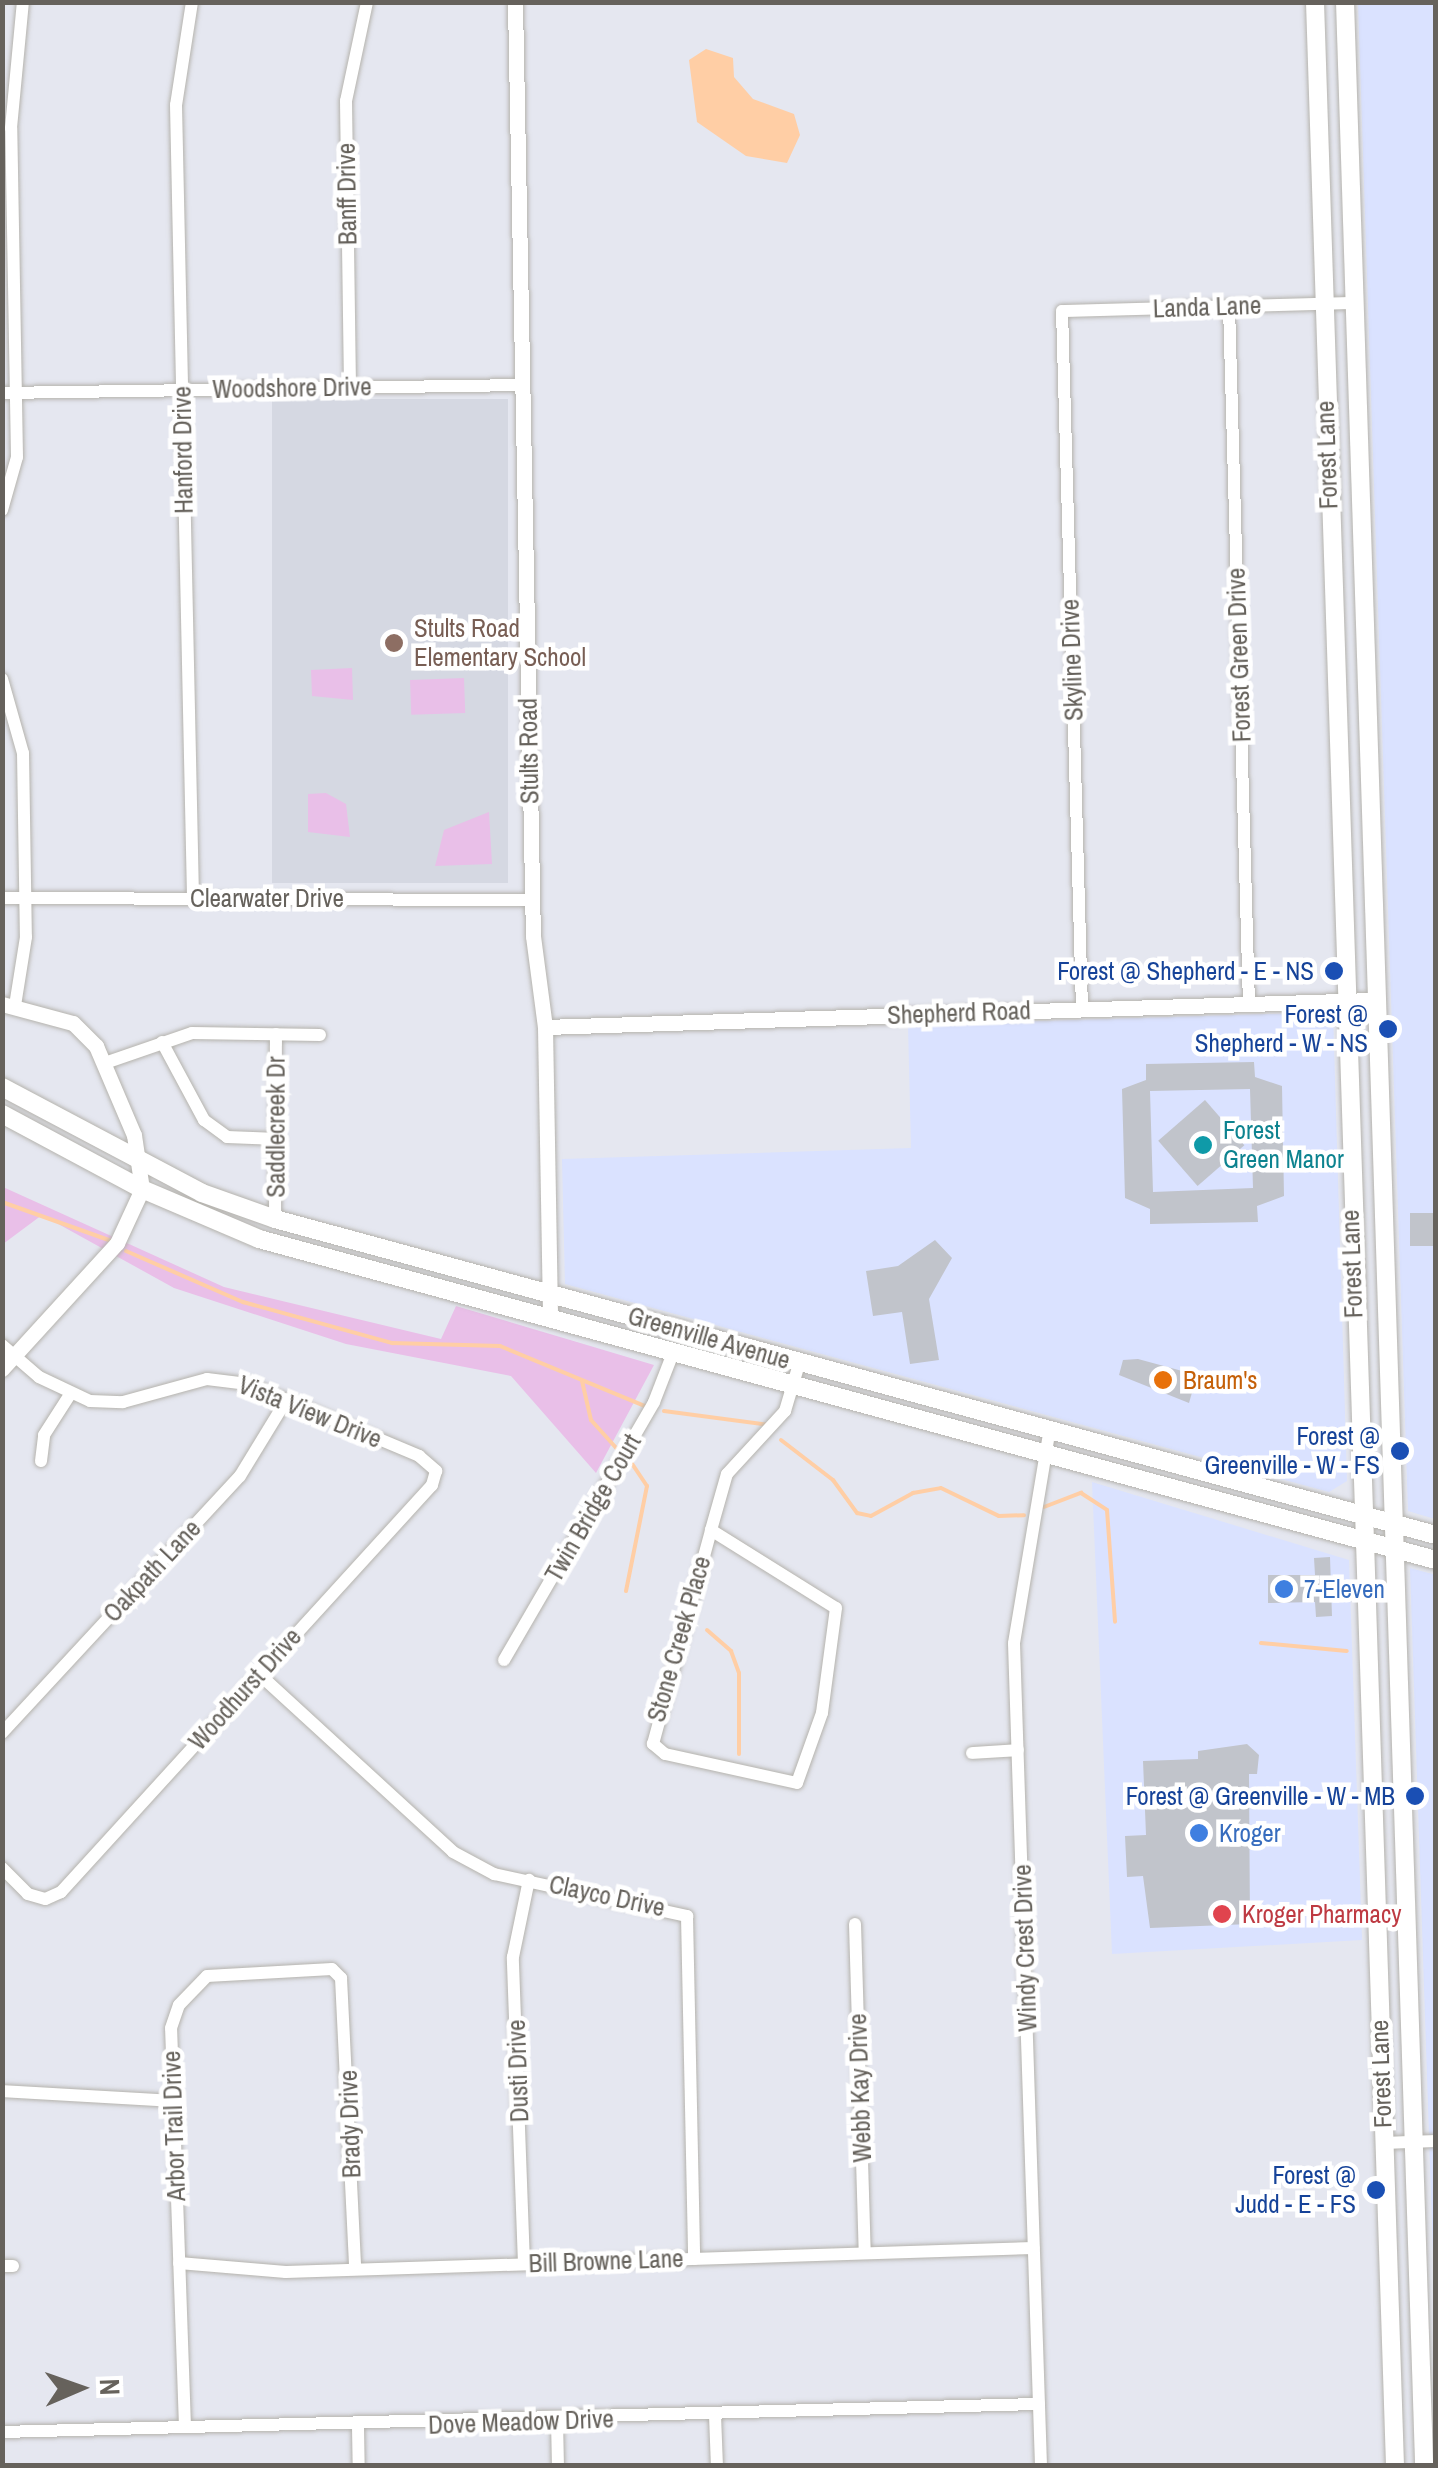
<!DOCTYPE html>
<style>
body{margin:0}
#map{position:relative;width:1438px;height:2468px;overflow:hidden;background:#e5e7f0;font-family:"Archivo Narrow",sans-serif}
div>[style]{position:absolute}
.commercial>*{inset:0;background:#dae2ff}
.education>*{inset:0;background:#d5d8e2;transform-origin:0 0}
.green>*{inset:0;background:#e9bfe8;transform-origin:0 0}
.water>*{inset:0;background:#ffcea5}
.stream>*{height:4px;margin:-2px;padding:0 2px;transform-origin:2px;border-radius:2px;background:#ffcea5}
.building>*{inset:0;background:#c1c4cb;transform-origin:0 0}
.roads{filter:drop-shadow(0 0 2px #b5b3ad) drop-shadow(0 0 2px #b5b3ad)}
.minor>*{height:12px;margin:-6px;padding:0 6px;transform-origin:6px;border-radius:6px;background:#fff}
.tertiary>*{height:15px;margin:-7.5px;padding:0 7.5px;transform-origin:7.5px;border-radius:7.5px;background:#fff}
.secondary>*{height:18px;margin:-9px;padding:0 9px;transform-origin:9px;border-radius:9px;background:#fff}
.dots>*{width:28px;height:28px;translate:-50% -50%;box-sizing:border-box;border:5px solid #fff;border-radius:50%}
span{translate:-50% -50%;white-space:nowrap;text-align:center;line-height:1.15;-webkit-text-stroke:9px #fff;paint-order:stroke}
.street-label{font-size:25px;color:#66625c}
.education-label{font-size:25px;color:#785e54}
.left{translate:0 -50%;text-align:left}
.transit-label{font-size:25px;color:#164399}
.right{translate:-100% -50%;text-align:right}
.culture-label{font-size:25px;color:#0d838f}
.food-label{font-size:25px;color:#c56008}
.shop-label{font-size:25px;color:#366cbe}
.health-label{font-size:25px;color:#be3a42}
.frame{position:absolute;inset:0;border:5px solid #66625c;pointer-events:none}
.north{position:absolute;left:30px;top:2338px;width:100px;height:100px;-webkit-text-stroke:8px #fff;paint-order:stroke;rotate:88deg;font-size:28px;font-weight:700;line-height:40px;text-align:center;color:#66625c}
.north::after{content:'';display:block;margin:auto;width:35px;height:45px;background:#66625c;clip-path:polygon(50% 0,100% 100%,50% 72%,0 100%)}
</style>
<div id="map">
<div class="commercial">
<div style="clip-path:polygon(1358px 3px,1435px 3px,1435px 1519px,1408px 1511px)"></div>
<div style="clip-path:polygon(1333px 1012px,1347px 1481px,1329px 1492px,565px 1284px,562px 1159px,911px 1148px,908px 1025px)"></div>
<div style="clip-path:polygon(1092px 1482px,1349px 1560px,1362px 1940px,1112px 1954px)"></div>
<div style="clip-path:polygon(1410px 1568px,1436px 1575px,1435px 2314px)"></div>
</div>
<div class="education">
<div style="left:508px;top:399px;width:484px;height:236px;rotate:90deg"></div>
</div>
<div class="green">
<div style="clip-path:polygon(352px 668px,353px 700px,312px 696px,311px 670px)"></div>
<div style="left:464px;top:678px;width:35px;height:54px;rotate:88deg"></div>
<div style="clip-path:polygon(326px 793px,346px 804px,350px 837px,308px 832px,308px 794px)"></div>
<div style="clip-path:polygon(489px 812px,492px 864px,435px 866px,444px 830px)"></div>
<div style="clip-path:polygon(3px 1187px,224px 1287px,441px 1339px,456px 1306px,654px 1365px,596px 1473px,511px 1376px,346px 1344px,174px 1288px,42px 1215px,3px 1244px)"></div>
</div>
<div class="water">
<div style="clip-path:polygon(706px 49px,733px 58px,734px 77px,753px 99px,794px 114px,800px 135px,787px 163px,746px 156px,697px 122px,689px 60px)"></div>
</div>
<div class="stream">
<div style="left:2px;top:1202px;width:114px;rotate:19.6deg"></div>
<div style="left:126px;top:1251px;width:128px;rotate:23.6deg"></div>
<div style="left:243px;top:1302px;width:155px;rotate:15.4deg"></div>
<div style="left:392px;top:1343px;width:108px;rotate:1.6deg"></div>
<div style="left:500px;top:1346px;width:157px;rotate:22.5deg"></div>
<div style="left:582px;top:1381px;width:40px;rotate:77deg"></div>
<div style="left:591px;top:1420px;width:39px;rotate:48deg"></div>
<div style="left:664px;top:1411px;width:106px;rotate:7.6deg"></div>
<div style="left:781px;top:1440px;width:66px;rotate:37.6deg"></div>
<div style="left:833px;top:1480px;width:41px;rotate:54deg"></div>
<div style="left:857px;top:1513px;width:14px;rotate:12deg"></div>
<div style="left:871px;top:1516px;width:48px;rotate:-28.7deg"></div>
<div style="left:913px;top:1493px;width:28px;rotate:-10deg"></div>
<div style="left:941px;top:1488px;width:64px;rotate:25.8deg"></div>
<div style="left:999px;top:1516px;width:25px;rotate:-2deg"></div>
<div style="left:1044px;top:1507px;width:40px;rotate:-21deg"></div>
<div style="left:1081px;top:1493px;width:31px;rotate:33deg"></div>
<div style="left:1107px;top:1510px;width:112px;rotate:85.9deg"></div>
<div style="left:626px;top:1591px;width:107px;rotate:-78.7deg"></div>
<div style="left:647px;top:1486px;width:29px;rotate:-124deg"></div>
<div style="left:707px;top:1630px;width:32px;rotate:41deg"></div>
<div style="left:731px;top:1651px;width:23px;rotate:70deg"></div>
<div style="left:739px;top:1673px;width:81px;rotate:90deg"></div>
<div style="left:1261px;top:1643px;width:86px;rotate:5.3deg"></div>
</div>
<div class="building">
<div style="clip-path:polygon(evenodd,1254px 1062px,1255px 1077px,1282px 1086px,1284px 1196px,1257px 1206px,1258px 1222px,1150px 1224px,1150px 1209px,1125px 1198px,1122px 1089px,1146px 1080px,1146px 1064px,1254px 1062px,1250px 1089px,1253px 1188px,1153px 1192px,1150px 1091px,1250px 1089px)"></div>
<div style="left:1205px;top:1100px;width:60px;height:62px;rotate:49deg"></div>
<div style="left:1436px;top:1213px;width:33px;height:26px;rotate:90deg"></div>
<div style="clip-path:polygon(935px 1240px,952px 1258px,929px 1299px,939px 1360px,910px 1364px,902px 1312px,873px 1316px,866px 1271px,898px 1266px)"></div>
<div style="clip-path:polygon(1138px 1359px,1197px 1375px,1189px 1403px,1119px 1375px,1123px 1360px)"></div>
<div style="clip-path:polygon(1330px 1557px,1332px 1616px,1316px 1617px,1315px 1602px,1268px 1603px,1268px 1575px,1315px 1575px,1314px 1558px)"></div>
<div style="clip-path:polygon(1247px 1744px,1259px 1755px,1257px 1774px,1249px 1774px,1250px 1924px,1150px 1928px,1143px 1876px,1127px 1877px,1125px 1836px,1146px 1835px,1143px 1761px,1198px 1759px,1198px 1751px)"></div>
</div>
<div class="roads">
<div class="minor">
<div style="left:192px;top:2px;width:104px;rotate:98.8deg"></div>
<div style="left:176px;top:105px;width:793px;rotate:88.77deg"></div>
<div style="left:1229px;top:306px;width:697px;rotate:88.36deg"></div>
<div style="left:350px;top:387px;width:286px;rotate:-90.8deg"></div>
<div style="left:346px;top:101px;width:101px;rotate:-78deg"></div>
<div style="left:2px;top:393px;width:520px;rotate:-0.88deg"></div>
<div style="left:2px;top:510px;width:55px;rotate:-74.2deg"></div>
<div style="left:17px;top:457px;width:329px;rotate:-91deg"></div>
<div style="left:11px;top:128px;width:127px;rotate:-84.6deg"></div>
<div style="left:2px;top:679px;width:77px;rotate:74.2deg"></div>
<div style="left:23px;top:753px;width:184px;rotate:89.1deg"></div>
<div style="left:26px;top:937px;width:70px;rotate:99.1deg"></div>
<div style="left:2px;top:898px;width:530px;rotate:0.22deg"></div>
<div style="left:1082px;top:1009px;width:698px;rotate:-91.64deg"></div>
<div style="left:1062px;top:311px;width:291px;rotate:-1.6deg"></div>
<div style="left:162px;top:1042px;width:89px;rotate:61.7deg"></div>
<div style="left:204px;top:1120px;width:29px;rotate:36deg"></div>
<div style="left:227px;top:1137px;width:51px;rotate:2.2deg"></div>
<div style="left:105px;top:1063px;width:92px;rotate:-19deg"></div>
<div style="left:192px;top:1033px;width:128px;rotate:0.9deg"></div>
<div style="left:275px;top:1219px;width:185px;rotate:-89.7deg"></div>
<div style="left:2px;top:1345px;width:49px;rotate:40.9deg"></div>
<div style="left:39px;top:1377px;width:56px;rotate:25.2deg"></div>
<div style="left:90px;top:1401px;width:33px;rotate:2deg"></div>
<div style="left:123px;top:1402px;width:87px;rotate:-15.3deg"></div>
<div style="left:207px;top:1379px;width:41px;rotate:7deg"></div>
<div style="left:248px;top:1384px;width:186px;rotate:22.8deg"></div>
<div style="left:419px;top:1456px;width:23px;rotate:41deg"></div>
<div style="left:436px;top:1471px;width:15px;rotate:106deg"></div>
<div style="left:432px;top:1485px;width:551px;rotate:132.35deg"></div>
<div style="left:61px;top:1892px;width:17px;rotate:156deg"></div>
<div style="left:45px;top:1899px;width:18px;rotate:-164deg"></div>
<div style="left:28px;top:1894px;width:37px;rotate:-135deg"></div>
<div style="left:41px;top:1461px;width:26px;rotate:-83deg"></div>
<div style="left:44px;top:1435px;width:46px;rotate:-57.3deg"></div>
<div style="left:711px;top:1530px;width:147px;rotate:32deg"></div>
<div style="left:836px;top:1608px;width:106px;rotate:97.6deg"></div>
<div style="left:822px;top:1713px;width:74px;rotate:109.7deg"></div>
<div style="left:797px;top:1783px;width:135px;rotate:-167.6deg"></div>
<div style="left:665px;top:1754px;width:16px;rotate:-140deg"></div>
<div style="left:653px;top:1744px;width:222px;rotate:-74.8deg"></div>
<div style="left:711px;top:1530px;width:58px;rotate:-74.1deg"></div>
<div style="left:727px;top:1474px;width:86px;rotate:-47.4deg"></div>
<div style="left:785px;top:1411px;width:49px;rotate:-73.4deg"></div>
<div style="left:504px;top:1660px;width:298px;rotate:-59.8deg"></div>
<div style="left:654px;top:1402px;width:53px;rotate:-68.8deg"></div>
<div style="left:259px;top:1674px;width:263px;rotate:42.5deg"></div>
<div style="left:453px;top:1852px;width:47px;rotate:28.2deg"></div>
<div style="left:494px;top:1874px;width:198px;rotate:12.3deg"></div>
<div style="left:687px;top:1916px;width:343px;rotate:88.8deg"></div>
<div style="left:2px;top:1733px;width:350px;rotate:-47.2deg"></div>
<div style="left:240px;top:1476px;width:90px;rotate:-58.6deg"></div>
<div style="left:972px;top:1753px;width:46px;rotate:-3.7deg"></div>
<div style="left:855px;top:1924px;width:328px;rotate:88.3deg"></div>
<div style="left:2px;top:2091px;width:171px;rotate:3.3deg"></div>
<div style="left:1383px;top:2143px;width:53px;rotate:-2.2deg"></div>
<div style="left:179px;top:2263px;width:107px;rotate:4.8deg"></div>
<div style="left:286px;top:2272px;width:748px;rotate:-1.84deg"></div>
<div style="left:524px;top:2264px;width:307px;rotate:-92.1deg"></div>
<div style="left:513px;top:1957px;width:79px;rotate:-78.3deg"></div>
<div style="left:2px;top:2266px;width:11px"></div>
<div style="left:715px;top:2415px;width:51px;rotate:87.8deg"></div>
<div style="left:557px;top:2420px;width:46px;rotate:88.8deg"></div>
<div style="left:185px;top:2427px;width:399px;rotate:-92deg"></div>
<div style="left:171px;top:2028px;width:24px;rotate:-71deg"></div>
<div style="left:179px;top:2005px;width:40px;rotate:-46deg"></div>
<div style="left:207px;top:1976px;width:125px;rotate:-3.2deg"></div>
<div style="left:332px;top:1969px;width:13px;rotate:45deg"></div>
<div style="left:341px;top:1978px;width:291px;rotate:87.2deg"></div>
<div style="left:358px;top:2427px;width:39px;rotate:89deg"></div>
<div style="left:2px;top:2432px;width:1037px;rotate:-1.55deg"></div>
<div style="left:1041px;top:2466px;width:823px;rotate:-91.88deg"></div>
<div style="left:1014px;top:1643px;width:213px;rotate:-80.5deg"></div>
</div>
<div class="tertiary">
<div style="left:515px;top:2px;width:934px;rotate:88.9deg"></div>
<div style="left:533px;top:936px;width:92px;rotate:82.5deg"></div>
<div style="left:545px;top:1027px;width:292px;rotate:89deg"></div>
<div style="left:2px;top:1004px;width:73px;rotate:15deg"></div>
<div style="left:73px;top:1023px;width:33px;rotate:45deg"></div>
<div style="left:96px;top:1046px;width:97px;rotate:66.9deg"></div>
<div style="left:134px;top:1135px;width:55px;rotate:81.6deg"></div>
<div style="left:142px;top:1189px;width:60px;rotate:114.8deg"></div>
<div style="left:117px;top:1243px;width:171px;rotate:132.4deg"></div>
<div style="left:545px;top:1027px;width:828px;rotate:-1.87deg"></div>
</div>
<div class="secondary">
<div style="left:1315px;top:2px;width:2465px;rotate:88.14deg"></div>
<div style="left:1345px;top:2px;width:2465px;rotate:88.16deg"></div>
<div style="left:2px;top:1087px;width:226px;rotate:27.9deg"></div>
<div style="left:202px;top:1193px;width:77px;rotate:19.6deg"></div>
<div style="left:275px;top:1219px;width:1203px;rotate:15.23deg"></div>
<div style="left:2px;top:1114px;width:159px;rotate:28.2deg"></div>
<div style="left:142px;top:1189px;width:127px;rotate:23.1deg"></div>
<div style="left:259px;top:1239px;width:1220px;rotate:15.26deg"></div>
</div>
</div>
<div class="dots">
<div style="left:394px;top:643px;background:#8d6e63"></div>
<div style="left:1334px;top:971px;background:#1a4fb4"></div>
<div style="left:1388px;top:1029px;background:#1a4fb4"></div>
<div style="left:1203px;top:1145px;background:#0f9aa8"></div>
<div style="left:1163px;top:1380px;background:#e8710a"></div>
<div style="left:1400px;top:1451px;background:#1a4fb4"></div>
<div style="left:1284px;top:1589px;background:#3f7fe0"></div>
<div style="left:1415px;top:1796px;background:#1a4fb4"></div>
<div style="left:1199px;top:1833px;background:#3f7fe0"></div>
<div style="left:1222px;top:1914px;background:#e0444e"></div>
<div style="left:1376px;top:2190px;background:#1a4fb4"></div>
</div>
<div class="street-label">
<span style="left:347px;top:194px;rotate:-91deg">Banff Drive</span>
<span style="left:1207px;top:307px;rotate:-2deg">Landa Lane</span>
<span style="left:292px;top:388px;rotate:-1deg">Woodshore Drive</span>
<span style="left:183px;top:450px;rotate:-91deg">Hanford Drive</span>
<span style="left:1327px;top:455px;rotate:-92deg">Forest Lane</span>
<span style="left:1239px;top:655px;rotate:-92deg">Forest Green Drive</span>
<span style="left:1072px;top:660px;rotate:-92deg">Skyline Drive</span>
<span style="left:529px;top:751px;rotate:-91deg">Stults Road</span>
<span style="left:267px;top:898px">Clearwater Drive</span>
<span style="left:959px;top:1013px;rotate:-2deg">Shepherd Road</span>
<span style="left:276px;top:1127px;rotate:-90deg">Saddlecreek Dr</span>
<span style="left:1352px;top:1264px;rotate:-92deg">Forest Lane</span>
<span style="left:709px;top:1338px;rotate:16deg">Greenville Avenue</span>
<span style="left:310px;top:1412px;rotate:22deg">Vista View Drive</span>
<span style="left:593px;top:1508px;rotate:-60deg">Twin Bridge Court</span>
<span style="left:152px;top:1571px;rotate:-47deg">Oakpath Lane</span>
<span style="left:679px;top:1639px;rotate:-74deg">Stone Creek Place</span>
<span style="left:245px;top:1689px;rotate:-48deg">Woodhurst Drive</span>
<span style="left:607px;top:1896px;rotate:12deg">Clayco Drive</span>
<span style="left:1025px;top:1948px;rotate:-92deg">Windy Crest Drive</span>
<span style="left:518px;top:2071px;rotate:-92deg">Dusti Drive</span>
<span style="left:1381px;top:2074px;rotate:-92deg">Forest Lane</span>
<span style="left:860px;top:2088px;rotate:-92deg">Webb Kay Drive</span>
<span style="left:350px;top:2124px;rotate:-92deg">Brady Drive</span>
<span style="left:174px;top:2126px;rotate:-92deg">Arbor Trail Drive</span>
<span style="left:606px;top:2261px;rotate:-2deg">Bill Browne Lane</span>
<span style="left:521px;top:2422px;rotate:-2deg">Dove Meadow Drive</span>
</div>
<div class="education-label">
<span class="left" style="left:414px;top:643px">Stults Road<br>Elementary School</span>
</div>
<div class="transit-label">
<span class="right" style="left:1314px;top:971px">Forest @ Shepherd - E - NS</span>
<span class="right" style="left:1368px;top:1029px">Forest @<br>Shepherd - W - NS</span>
<span class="right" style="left:1380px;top:1451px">Forest @<br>Greenville - W - FS</span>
<span class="right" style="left:1395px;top:1796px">Forest @ Greenville - W - MB</span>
<span class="right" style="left:1356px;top:2190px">Forest @<br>Judd - E - FS</span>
</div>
<div class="culture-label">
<span class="left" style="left:1223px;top:1145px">Forest<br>Green Manor</span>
</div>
<div class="food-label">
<span class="left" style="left:1183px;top:1380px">Braum's</span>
</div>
<div class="shop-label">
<span class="left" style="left:1304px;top:1589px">7-Eleven</span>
<span class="left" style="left:1219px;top:1833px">Kroger</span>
</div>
<div class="health-label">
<span class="left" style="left:1242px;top:1914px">Kroger Pharmacy</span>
</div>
<div class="frame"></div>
<div class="north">N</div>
</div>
